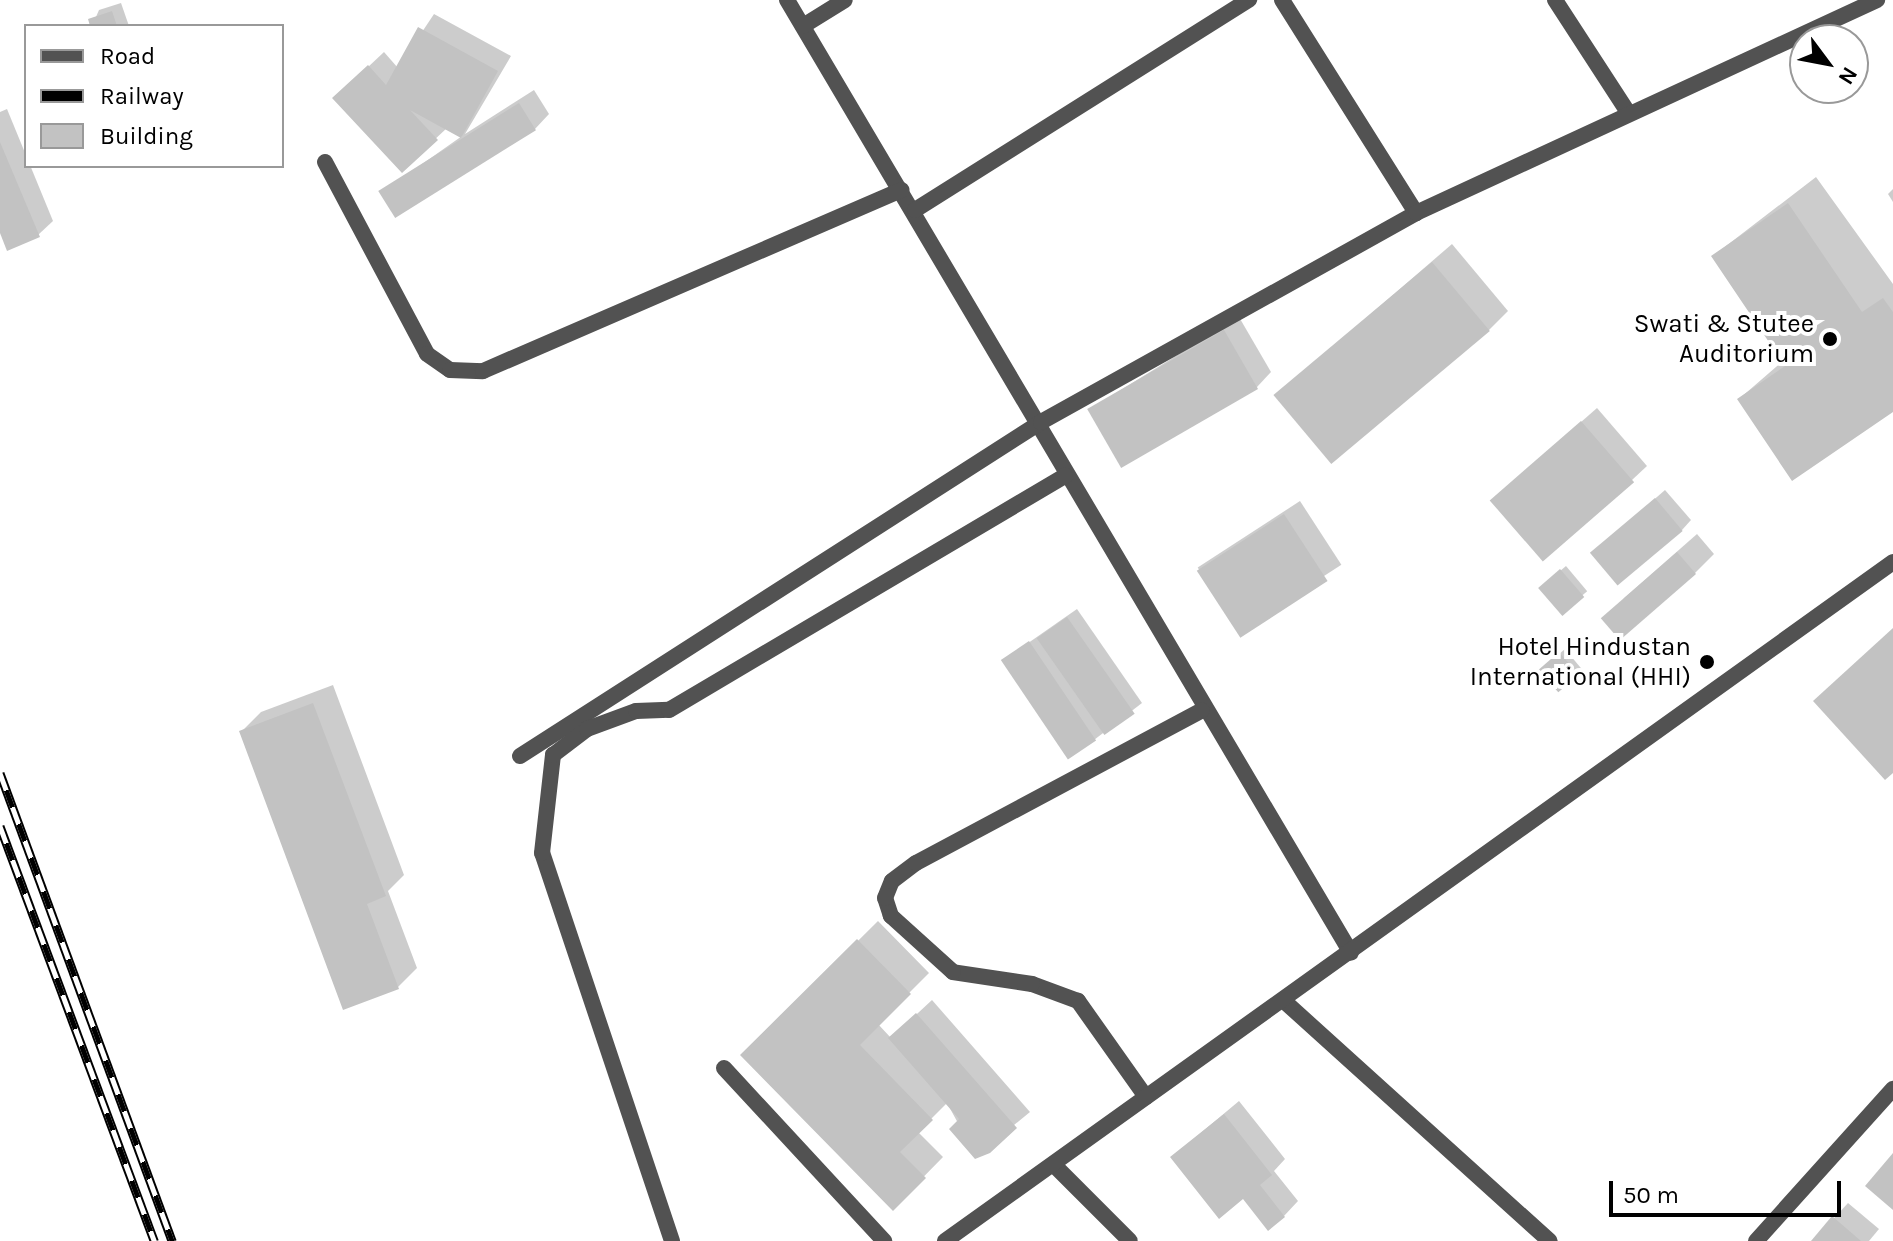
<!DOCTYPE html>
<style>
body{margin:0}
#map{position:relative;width:1893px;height:1241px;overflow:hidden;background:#fff;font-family:Karla,sans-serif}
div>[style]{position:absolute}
.shadow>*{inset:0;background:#0003;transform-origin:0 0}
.building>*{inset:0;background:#c2c2c2;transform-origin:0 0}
.street>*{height:16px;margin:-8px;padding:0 8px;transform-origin:8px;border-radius:8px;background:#525252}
.rail>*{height:9px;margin-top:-4.5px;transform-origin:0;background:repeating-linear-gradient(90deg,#fff 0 18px,#000 0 36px);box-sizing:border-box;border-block:2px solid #000}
.dots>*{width:22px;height:22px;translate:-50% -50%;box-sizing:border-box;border:4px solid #fff;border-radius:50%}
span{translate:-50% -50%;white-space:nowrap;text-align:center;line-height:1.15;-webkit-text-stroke:8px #fff;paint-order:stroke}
.poi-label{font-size:26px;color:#000}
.right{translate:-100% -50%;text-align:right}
.legend{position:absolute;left:24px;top:24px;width:260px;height:144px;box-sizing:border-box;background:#fff;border:2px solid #999;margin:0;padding:10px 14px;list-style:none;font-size:24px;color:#000}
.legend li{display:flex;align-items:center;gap:16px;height:40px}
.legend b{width:40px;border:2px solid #999}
.north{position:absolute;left:1789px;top:24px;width:80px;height:80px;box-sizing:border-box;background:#fff;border:2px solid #999;border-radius:50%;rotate:122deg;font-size:22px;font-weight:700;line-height:32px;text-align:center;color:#000}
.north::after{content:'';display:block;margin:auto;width:28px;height:36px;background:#000;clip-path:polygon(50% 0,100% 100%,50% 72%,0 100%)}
.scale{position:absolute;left:1609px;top:1181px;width:232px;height:36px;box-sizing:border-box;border:4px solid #000;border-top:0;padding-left:10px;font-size:24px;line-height:28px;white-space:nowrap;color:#000;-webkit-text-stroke:6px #fff;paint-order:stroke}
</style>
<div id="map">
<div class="shadow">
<div style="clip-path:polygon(121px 3px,129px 26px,92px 26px,99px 10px)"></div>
<div style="clip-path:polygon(434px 14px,511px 56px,465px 134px,534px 90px,549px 114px,535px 129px,381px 193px,462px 136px,447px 128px,402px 170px,350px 84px,384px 52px,398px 68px)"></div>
<div style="clip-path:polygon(7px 109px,53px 221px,38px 235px,0 228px,0 112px)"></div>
<div style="clip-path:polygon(1816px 177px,1893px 284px,1893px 409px,1739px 399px,1784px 360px,1713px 256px)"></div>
<div style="clip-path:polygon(1893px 189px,1893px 202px,1888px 194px)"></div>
<div style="clip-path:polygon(1452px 244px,1508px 311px,1489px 330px,1277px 395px)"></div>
<div style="clip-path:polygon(1239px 317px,1271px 372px,1257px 387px,1090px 409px)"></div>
<div style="clip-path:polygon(1597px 408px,1647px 466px,1632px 480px,1508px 486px)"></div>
<div style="clip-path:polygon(1665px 490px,1691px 520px,1682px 530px,1603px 544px)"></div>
<div style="left:1300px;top:501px;width:76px;height:122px;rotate:57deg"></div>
<div style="clip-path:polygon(1697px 534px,1714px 554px,1695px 573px,1623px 599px)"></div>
<div style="left:1566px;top:566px;width:33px;height:33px;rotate:50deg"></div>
<div style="clip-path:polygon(1077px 609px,1142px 703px,1094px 740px,1004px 660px)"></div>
<div style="left:1565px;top:649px;width:26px;height:31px;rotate:50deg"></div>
<div style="clip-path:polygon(333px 685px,404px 875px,388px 891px,417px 968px,398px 987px,241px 732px,261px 712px)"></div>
<div style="clip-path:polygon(878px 921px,929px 973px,878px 1024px,891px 1038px,932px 1000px,1030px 1112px,976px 1156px,947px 1103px,918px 1132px,943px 1157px,893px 1208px,743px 1055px)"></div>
<div style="clip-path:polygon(1239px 1101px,1285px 1159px,1274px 1171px,1298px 1201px,1284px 1216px,1172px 1157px)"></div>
<div style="clip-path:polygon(1848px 1203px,1879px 1229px,1869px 1241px,1813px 1241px)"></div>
</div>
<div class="building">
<div style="clip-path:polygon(112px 11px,117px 26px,90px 26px,88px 19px)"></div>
<div style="clip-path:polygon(418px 27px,498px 71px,461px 138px,410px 110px,438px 140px,402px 173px,332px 98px,368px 65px,386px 85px)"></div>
<div style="left:519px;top:103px;width:32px;height:166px;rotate:58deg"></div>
<div style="clip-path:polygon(0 142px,40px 237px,7px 251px,0 233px)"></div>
<div style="clip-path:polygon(1788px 203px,1862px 312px,1883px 298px,1893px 312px,1893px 412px,1792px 481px,1737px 399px,1785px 366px,1711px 256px)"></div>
<div style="left:1432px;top:262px;width:90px;height:207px;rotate:50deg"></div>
<div style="left:1224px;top:330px;width:68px;height:158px;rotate:60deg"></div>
<div style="left:1581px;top:421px;width:81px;height:121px;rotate:49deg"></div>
<div style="left:1655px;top:498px;width:43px;height:85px;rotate:50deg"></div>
<div style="left:1284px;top:514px;width:80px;height:104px;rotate:57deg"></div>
<div style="left:1677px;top:552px;width:29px;height:101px;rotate:49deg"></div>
<div style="left:1560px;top:569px;width:37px;height:29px;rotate:49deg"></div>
<div style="left:1067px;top:617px;width:118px;height:37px;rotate:55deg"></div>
<div style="clip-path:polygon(1893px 628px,1893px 773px,1885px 780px,1813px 701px)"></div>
<div style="left:1029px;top:641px;width:120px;height:34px;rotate:56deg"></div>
<div style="left:1559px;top:652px;width:30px;height:27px;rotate:49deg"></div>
<div style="clip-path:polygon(313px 703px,386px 896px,367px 904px,399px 989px,343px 1010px,239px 731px)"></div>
<div style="clip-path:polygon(857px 939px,911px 994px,860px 1045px,933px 1120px,900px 1152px,926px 1178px,893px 1211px,740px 1055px)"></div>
<div style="clip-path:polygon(916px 1013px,1017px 1128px,990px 1153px,975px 1159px,949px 1129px,959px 1119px,888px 1038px)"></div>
<div style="clip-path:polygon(1224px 1114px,1272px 1175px,1260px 1185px,1285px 1217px,1268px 1231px,1243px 1199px,1219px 1219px,1170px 1157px)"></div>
<div style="clip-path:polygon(1893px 1153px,1893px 1210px,1865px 1186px)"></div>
<div style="clip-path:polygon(1832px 1216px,1861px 1241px,1811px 1241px)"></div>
</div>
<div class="street">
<div style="left:787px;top:0;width:1107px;rotate:59.38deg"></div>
<div style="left:1282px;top:0;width:252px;rotate:57.8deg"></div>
<div style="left:1555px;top:0;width:132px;rotate:57deg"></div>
<div style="left:803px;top:26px;width:49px;rotate:-31.8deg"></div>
<div style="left:325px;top:162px;width:217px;rotate:62deg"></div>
<div style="left:427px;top:354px;width:28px;rotate:35deg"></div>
<div style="left:450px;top:370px;width:33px;rotate:2deg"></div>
<div style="left:483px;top:371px;width:456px;rotate:-23.4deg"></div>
<div style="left:915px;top:210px;width:395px;rotate:-32.2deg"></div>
<div style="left:520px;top:756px;width:619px;rotate:-32.66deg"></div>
<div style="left:1041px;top:422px;width:429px;rotate:-29.1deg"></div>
<div style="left:1416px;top:213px;width:508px;rotate:-24.8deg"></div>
<div style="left:1284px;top:1001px;width:358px;rotate:42.1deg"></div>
<div style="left:724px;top:1068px;width:236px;rotate:47.2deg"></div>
<div style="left:1146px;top:1097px;width:118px;rotate:-125.3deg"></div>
<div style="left:1078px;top:1001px;width:49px;rotate:-159.7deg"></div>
<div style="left:1032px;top:984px;width:80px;rotate:-171.4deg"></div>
<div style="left:953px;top:972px;width:84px;rotate:-137.9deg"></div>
<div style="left:891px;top:916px;width:19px;rotate:-108deg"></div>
<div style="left:885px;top:898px;width:18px;rotate:-68deg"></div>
<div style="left:892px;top:881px;width:30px;rotate:-37deg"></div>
<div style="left:916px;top:863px;width:324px;rotate:-28.1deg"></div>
<div style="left:1054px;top:1165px;width:107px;rotate:45deg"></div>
<div style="left:672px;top:1241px;width:409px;rotate:-108.5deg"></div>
<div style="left:542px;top:853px;width:99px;rotate:-83.6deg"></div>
<div style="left:553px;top:755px;width:43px;rotate:-37.4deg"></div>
<div style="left:587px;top:729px;width:52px;rotate:-20.2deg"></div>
<div style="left:636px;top:711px;width:33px;rotate:-2deg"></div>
<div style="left:669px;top:710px;width:460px;rotate:-30.6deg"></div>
<div style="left:945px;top:1241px;width:1166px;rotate:-35.61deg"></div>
<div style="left:1756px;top:1241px;width:205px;rotate:-48deg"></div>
</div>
<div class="rail">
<div style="left:0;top:773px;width:499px;rotate:69.8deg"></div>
<div style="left:0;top:826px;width:443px;rotate:69.6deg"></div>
</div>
<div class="dots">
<div style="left:1830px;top:339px;background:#000"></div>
<div style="left:1707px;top:662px;background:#000"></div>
</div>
<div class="poi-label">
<span class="right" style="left:1814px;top:339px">Swati &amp; Stutee<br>Auditorium</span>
<span class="right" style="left:1691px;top:662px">Hotel Hindustan<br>International (HHI)</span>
</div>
<ul class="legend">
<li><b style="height:10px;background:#525252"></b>Road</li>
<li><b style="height:10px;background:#000"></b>Railway</li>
<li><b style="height:22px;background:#c2c2c2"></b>Building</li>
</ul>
<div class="north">N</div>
<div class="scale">50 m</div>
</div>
